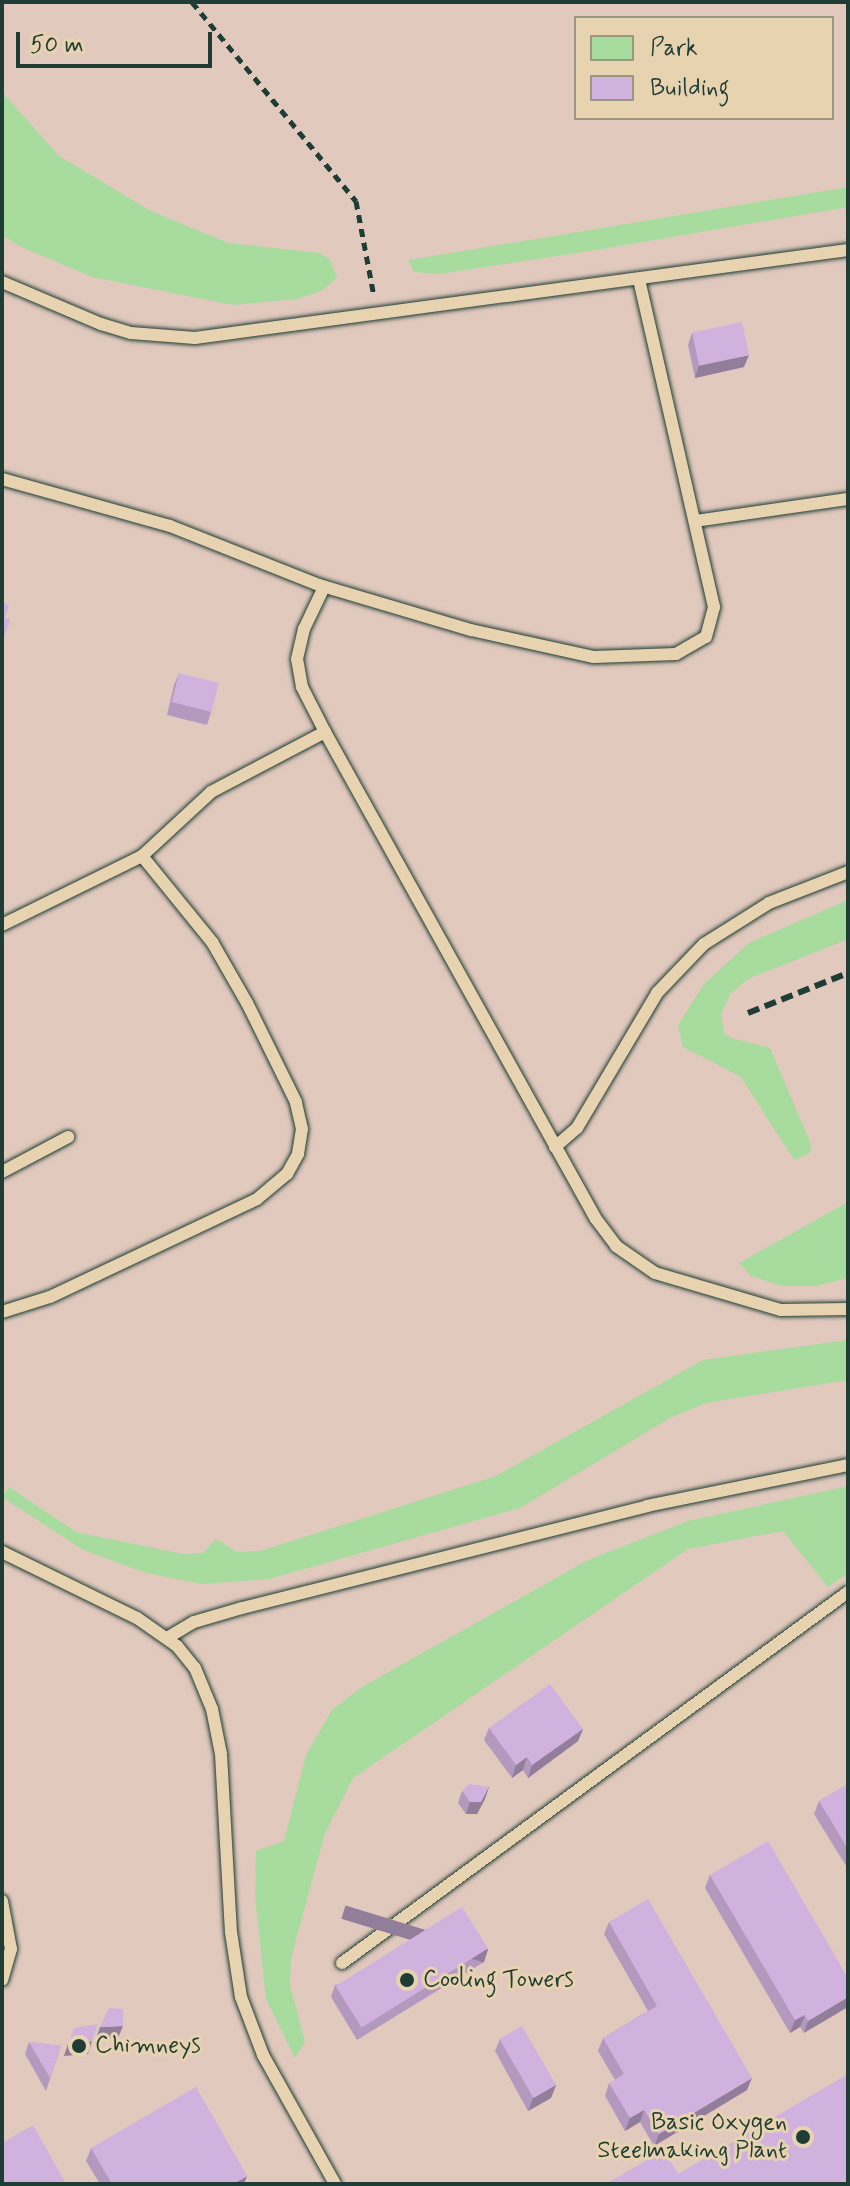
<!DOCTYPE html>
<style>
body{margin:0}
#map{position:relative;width:850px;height:2186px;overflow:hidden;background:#e8d3b1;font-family:Mynerve,sans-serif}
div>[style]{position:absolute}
.built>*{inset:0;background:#e1c9be}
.green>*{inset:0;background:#a7dc9e}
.path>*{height:5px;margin-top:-2.5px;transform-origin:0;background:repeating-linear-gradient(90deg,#1f3d34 0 8px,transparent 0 14px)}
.roads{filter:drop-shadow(0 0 2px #1f3d34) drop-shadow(0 0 2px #1f3d34)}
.lane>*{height:12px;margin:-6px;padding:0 6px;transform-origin:6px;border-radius:6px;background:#e8d3b1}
.rail>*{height:6px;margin-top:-3px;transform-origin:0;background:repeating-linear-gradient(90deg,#1f3d34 0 12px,transparent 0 18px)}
.wall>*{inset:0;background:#b499bf}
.shaded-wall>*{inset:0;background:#927d9b;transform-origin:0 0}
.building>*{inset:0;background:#d1b2de;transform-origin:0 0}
.dots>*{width:22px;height:22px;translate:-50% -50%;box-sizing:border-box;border:4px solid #e8d3b1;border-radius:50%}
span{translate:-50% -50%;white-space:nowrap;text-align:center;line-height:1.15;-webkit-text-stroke:6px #e8d3b1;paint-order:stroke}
.poi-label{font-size:24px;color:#1f3d34}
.left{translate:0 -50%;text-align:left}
.right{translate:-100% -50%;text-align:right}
.frame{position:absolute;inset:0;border:4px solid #1f3d34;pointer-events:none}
.legend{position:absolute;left:574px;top:16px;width:260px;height:104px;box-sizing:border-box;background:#e8d3b1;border:2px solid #98977f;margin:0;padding:10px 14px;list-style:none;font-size:24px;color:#1f3d34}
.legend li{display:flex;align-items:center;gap:16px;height:40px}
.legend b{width:40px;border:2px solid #98977f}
.scale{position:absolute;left:16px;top:32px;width:196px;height:36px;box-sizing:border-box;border:4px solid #1f3d34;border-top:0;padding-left:10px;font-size:24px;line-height:28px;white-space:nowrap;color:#1f3d34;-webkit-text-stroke:6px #e8d3b1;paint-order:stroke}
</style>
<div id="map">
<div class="built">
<div style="clip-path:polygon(evenodd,2px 2px,848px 2px,848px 2184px,2px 2184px,2px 2px,576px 18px,832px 18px,832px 118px,576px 118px,576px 18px)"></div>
</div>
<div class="green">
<div style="clip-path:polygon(2px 92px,59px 156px,149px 210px,228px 243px,320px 253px,330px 260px,337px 278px,321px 291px,297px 299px,233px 305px,92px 277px,19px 246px,2px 235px)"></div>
<div style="clip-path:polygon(848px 187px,848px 207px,590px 251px,439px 274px,414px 272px,408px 260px)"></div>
<div style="clip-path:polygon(848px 900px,848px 939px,748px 979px,730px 994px,721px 1014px,724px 1033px,731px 1038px,770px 1048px,810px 1142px,811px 1152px,794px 1160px,741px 1077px,683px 1047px,678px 1025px,704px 984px,749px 943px)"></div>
<div style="clip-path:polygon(848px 1202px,848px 1278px,816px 1286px,781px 1286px,751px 1276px,739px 1263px)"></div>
<div style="clip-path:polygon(848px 1340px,848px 1380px,706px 1403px,670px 1418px,520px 1508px,269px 1579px,202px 1584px,146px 1573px,83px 1550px,2px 1497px,9px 1487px,76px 1532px,183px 1554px,203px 1553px,216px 1539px,237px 1552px,260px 1551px,496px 1476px,703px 1360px)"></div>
<div style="clip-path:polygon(848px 1486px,848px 1573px,828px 1587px,783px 1531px,688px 1549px,353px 1778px,325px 1833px,291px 1958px,290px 1985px,305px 2042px,295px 2058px,266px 1999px,255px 1897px,256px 1851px,284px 1841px,306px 1755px,332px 1710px,362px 1687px,588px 1560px,688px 1521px)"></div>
</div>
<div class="path">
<div style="left:192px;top:2px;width:258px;rotate:50.5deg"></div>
<div style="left:356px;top:201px;width:97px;rotate:79.3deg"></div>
</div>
<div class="roads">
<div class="lane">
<div style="left:2px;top:282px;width:108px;rotate:23deg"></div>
<div style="left:101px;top:324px;width:31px;rotate:17deg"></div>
<div style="left:131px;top:333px;width:64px;rotate:4.5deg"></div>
<div style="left:195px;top:338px;width:659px;rotate:-7.68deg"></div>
<div style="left:2px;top:479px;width:174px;rotate:15.6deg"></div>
<div style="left:170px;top:526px;width:160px;rotate:21.6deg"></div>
<div style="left:319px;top:585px;width:159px;rotate:16.5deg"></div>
<div style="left:471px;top:630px;width:126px;rotate:12.4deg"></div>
<div style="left:594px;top:657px;width:82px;rotate:-2.1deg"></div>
<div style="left:676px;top:654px;width:34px;rotate:-30deg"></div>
<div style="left:706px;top:637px;width:31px;rotate:-75deg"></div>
<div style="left:714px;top:607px;width:336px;rotate:-102.9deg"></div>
<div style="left:695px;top:521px;width:155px;rotate:-8.2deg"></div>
<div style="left:325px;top:732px;width:557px;rotate:60.91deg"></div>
<div style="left:596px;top:1219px;width:34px;rotate:53deg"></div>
<div style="left:616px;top:1246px;width:47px;rotate:34.7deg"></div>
<div style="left:655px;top:1273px;width:131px;rotate:16.4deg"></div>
<div style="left:781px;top:1310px;width:67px;rotate:-0.9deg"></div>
<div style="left:2px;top:925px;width:156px;rotate:-26.2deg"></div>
<div style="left:142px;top:856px;width:94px;rotate:-42.8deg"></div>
<div style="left:211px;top:792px;width:129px;rotate:-27.8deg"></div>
<div style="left:325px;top:732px;width:51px;rotate:-117.1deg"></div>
<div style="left:302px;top:687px;width:28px;rotate:-100deg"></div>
<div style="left:297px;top:659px;width:31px;rotate:-77deg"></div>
<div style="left:304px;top:629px;width:47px;rotate:-64.5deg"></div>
<div style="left:555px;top:1147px;width:29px;rotate:-41deg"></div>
<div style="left:577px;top:1128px;width:157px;rotate:-59.3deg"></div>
<div style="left:657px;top:993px;width:68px;rotate:-46.2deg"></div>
<div style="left:704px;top:944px;width:77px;rotate:-32.2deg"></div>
<div style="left:769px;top:903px;width:85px;rotate:-21.4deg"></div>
<div style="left:2px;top:1172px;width:75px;rotate:-27.9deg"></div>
<div style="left:2px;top:1312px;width:50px;rotate:-17.4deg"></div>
<div style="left:50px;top:1297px;width:229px;rotate:-25.3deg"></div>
<div style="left:257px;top:1199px;width:39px;rotate:-40deg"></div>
<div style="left:287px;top:1174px;width:23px;rotate:-61deg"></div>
<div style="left:298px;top:1154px;width:25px;rotate:-81deg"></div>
<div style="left:302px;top:1129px;width:28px;rotate:-103deg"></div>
<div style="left:296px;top:1102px;width:110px;rotate:-116.3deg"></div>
<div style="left:247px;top:1003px;width:70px;rotate:-119.8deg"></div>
<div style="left:212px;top:942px;width:111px;rotate:-129.1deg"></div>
<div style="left:2px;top:1552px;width:150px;rotate:26.1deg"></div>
<div style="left:137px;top:1618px;width:49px;rotate:35deg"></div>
<div style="left:177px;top:1646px;width:28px;rotate:51deg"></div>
<div style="left:195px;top:1668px;width:44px;rotate:67.5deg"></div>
<div style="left:212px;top:1709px;width:46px;rotate:78.7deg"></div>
<div style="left:221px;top:1754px;width:178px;rotate:86.8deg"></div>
<div style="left:231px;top:1932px;width:66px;rotate:81.3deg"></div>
<div style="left:241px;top:1997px;width:62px;rotate:69.2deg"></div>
<div style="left:263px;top:2055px;width:148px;rotate:60.8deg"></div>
<div style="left:167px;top:1638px;width:31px;rotate:-31deg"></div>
<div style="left:194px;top:1622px;width:50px;rotate:-16.3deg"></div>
<div style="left:242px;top:1608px;width:418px;rotate:-14.1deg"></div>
<div style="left:647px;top:1506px;width:205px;rotate:-11.5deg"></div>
<div style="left:2px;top:1901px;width:49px;rotate:79.4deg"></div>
<div style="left:11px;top:1949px;width:32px;rotate:106deg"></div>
<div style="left:342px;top:1963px;width:627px;rotate:-36.25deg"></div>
</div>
</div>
<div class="rail">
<div style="left:748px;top:1013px;width:108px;rotate:-21.8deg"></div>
</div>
<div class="wall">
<div style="clip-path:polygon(692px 333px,744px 367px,695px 378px,688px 345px)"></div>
<div style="clip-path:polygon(179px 673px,211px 712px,207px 725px,167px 715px,174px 685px)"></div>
<div style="clip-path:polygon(489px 1728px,583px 1729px,578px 1741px,528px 1778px,523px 1770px,512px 1778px,484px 1740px)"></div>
<div style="clip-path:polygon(848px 1784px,848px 1869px,814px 1814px,819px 1801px)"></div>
<div style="clip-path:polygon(489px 1787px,485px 1799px,477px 1814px,466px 1814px,458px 1803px,462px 1791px)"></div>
<div style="clip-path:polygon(710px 1875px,848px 1978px,804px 2033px,800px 2027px,790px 2033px,705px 1888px)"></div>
<div style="clip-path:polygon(609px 1922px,747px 2090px,654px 2146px,640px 2122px,625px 2131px,605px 2096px,609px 2083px,615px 2080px,598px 2051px,603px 2038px,648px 2011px,604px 1934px)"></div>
<div style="clip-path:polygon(488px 1949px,484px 1962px,357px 2040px,331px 1997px,335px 1985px)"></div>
<div style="clip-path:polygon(500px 2039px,556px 2085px,551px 2098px,528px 2111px,495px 2051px)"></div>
<div style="clip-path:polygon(29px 2042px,61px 2046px,46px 2091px,25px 2054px)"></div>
<div style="clip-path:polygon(91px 2148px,244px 2184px,100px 2184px,86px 2161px)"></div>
</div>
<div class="shaded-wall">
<div style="clip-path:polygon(749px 355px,744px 367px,695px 378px,699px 365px)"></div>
<div style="clip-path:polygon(583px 1729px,578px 1741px,528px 1778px,532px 1765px)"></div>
<div style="clip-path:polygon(527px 1757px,523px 1770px,512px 1778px,516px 1765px)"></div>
<div style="clip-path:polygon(489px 1787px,485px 1799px,477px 1814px,466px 1814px,470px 1802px)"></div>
<div style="left:488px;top:1949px;width:14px;height:149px;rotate:107deg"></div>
<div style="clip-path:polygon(848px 1997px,848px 2007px,804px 2033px,808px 2021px)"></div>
<div style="clip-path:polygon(805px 2015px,800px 2027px,790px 2033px,795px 2020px)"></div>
<div style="clip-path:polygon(123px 2026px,118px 2038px,96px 2039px,100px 2027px)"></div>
<div style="clip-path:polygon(92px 2041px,88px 2054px,64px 2056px,68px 2044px)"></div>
<div style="clip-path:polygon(752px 2078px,747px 2090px,654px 2146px,659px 2134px)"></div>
<div style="clip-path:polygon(556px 2085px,551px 2098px,528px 2111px,533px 2098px)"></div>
<div style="clip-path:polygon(644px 2110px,640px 2122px,625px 2131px,630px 2118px)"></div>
<div style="clip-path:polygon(247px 2176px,244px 2184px,233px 2184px)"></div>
</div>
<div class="building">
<div style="left:742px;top:322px;width:34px;height:51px;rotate:78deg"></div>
<div style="clip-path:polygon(2px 602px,9px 605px,5px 618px,10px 620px,2px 644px)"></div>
<div style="left:179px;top:673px;width:41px;height:30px;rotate:14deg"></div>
<div style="clip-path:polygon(550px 1684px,583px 1729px,532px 1765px,527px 1757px,516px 1765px,489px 1728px)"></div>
<div style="clip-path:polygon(469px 1784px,489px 1787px,481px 1802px,470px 1802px,462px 1791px)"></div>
<div style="clip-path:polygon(848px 1784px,848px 1849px,819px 1801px)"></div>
<div style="clip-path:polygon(768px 1841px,848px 1978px,848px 1997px,808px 2021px,805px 2015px,795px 2020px,710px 1875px)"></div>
<div style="clip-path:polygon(648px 1899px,752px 2078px,659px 2134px,644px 2110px,630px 2118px,609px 2083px,624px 2074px,603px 2038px,657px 2006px,609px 1922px)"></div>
<div style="left:462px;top:1907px;width:49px;height:149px;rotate:58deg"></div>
<div style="clip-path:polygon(109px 2008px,123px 2009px,123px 2026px,100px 2027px)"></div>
<div style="clip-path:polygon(98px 2024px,92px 2041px,68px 2044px,74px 2028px)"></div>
<div style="left:522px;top:2026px;width:68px;height:26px;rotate:60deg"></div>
<div style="clip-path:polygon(29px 2042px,61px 2046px,50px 2078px)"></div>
<div style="clip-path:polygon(848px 2074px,848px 2184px,606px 2184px,664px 2150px,678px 2174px)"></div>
<div style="clip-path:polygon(196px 2087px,247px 2176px,233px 2184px,112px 2184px,91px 2148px)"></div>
<div style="clip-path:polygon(33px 2125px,66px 2184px,2px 2184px,2px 2143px)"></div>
</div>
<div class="dots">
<div style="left:407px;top:1980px;background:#1f3d34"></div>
<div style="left:79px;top:2046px;background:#1f3d34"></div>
<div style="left:803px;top:2137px;background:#1f3d34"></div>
</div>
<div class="poi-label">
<span class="left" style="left:423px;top:1980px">Cooling Towers</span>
<span class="left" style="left:95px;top:2046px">Chimneys</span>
<span class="right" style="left:787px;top:2137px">Basic Oxygen<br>Steelmaking Plant</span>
</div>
<div class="frame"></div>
<ul class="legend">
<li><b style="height:22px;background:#a7dc9e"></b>Park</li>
<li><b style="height:22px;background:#d1b2de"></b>Building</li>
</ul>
<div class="scale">50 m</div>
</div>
